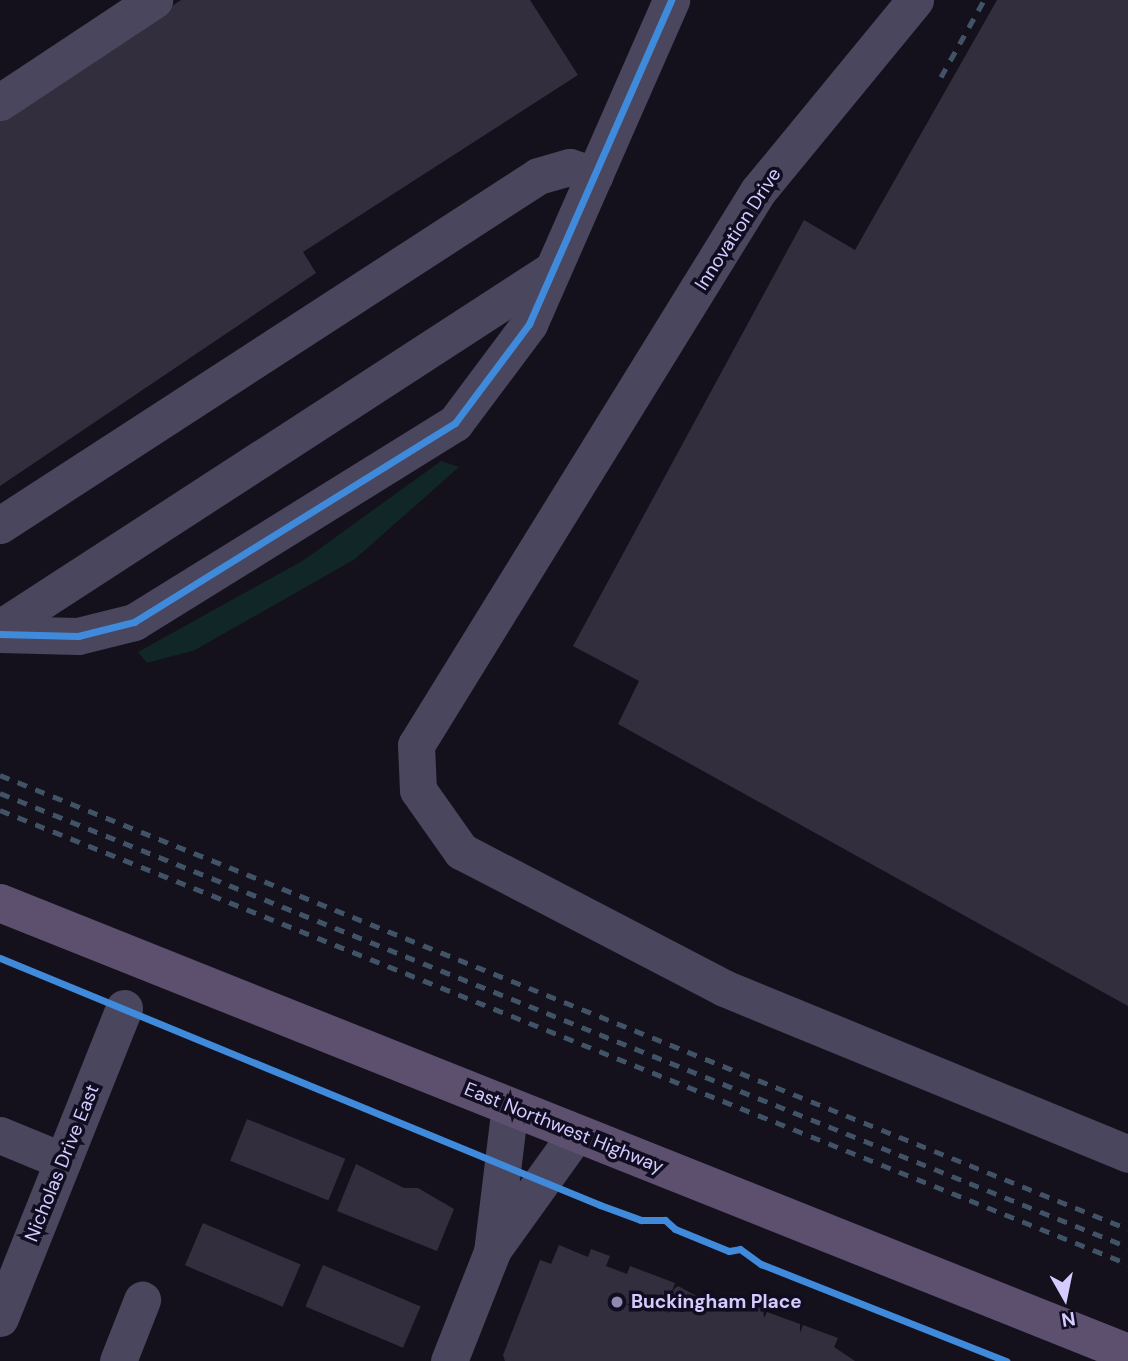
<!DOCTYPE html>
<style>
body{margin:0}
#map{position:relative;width:1128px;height:1361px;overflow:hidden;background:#14111c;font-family:"DM Sans",sans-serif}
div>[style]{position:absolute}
.green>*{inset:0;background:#112627}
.building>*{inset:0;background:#322e3e;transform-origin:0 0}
.minor>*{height:37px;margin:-18.5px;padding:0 18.5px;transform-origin:18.5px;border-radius:18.5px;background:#49465d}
.major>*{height:38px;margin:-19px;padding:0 19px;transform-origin:19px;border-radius:19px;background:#5d4f6e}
.rail>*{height:5px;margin-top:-2.5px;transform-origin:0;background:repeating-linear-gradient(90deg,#415366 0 10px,transparent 0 19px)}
.cycleway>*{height:7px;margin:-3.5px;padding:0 3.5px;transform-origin:3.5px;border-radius:3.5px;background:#408adc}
.dots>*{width:19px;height:19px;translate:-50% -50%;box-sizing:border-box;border:4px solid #110d20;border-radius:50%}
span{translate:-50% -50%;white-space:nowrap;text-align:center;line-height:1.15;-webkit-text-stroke:7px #110d20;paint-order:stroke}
.street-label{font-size:19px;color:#d5cbff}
.poi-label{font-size:19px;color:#d5cbff;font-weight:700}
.left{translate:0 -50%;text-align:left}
.north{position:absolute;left:1030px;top:1263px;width:70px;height:70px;-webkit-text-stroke:5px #110d20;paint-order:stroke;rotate:171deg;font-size:19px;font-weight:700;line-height:28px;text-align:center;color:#d5cbff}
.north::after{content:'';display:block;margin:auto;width:24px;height:32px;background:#d5cbff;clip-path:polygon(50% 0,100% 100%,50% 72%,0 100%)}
</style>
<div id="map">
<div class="green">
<div style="clip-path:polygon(441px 461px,459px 467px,355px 559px,195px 650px,147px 663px,138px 652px,304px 560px)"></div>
</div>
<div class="building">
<div style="clip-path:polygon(181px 0,530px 0,578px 75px,303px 252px,316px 273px,0 486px,0 119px)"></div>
<div style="clip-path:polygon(997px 0,1128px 0,1128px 1006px,618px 724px,639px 681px,573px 646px,804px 220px,855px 250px)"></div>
<div style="left:247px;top:1119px;width:106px;height:45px;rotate:22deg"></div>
<div style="clip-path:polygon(356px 1164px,404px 1188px,418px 1188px,454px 1209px,437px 1251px,337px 1211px)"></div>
<div style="left:203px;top:1223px;width:106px;height:46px;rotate:23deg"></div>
<div style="clip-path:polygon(559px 1245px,588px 1257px,591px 1249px,610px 1256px,606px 1266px,627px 1274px,630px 1266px,675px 1283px,672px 1291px,678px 1286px,713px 1305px,715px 1300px,727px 1305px,730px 1296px,763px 1309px,764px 1318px,767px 1312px,800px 1324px,800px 1333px,803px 1325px,838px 1338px,834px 1347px,855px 1361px,505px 1361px,503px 1355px,540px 1260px,551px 1264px)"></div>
<div style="left:323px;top:1265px;width:106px;height:45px;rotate:23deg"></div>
</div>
<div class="minor">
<div style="left:915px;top:0;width:247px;rotate:129.4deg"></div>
<div style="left:758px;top:191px;width:651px;rotate:121.69deg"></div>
<div style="left:416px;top:745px;width:45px;rotate:87.5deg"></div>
<div style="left:418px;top:790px;width:75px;rotate:54.8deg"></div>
<div style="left:461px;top:851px;width:297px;rotate:27.5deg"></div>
<div style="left:724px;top:988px;width:437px;rotate:22.3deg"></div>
<div style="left:0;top:102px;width:185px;rotate:-33.5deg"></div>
<div style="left:0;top:525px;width:641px;rotate:-32.97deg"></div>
<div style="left:538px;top:176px;width:33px;rotate:-16deg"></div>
<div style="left:570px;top:167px;width:26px;rotate:18deg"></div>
<div style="left:0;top:628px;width:659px;rotate:-32.99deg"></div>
<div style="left:0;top:634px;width:78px;rotate:1.5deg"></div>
<div style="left:78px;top:636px;width:58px;rotate:-14deg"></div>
<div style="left:134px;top:622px;width:378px;rotate:-31.8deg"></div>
<div style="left:455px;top:423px;width:124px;rotate:-53.2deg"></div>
<div style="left:529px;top:324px;width:354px;rotate:-66.3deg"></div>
<div style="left:0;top:1135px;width:68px;rotate:22.4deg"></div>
<div style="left:494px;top:1248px;width:140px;rotate:-54.3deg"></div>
<div style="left:0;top:1318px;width:334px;rotate:-68.2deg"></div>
<div style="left:118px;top:1361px;width:66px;rotate:-68.5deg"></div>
<div style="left:449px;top:1361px;width:117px;rotate:-68.5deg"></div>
<div style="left:492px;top:1252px;width:147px;rotate:-83deg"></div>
</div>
<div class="major">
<div style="left:0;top:903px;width:1214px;rotate:21.75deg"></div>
</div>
<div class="rail">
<div style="left:941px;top:77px;width:88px;rotate:-60.8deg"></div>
<div style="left:0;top:775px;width:1216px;rotate:21.92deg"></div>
<div style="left:0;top:793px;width:1216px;rotate:21.92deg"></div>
<div style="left:0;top:810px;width:1216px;rotate:21.92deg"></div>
</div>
<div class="cycleway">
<div style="left:0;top:634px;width:78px;rotate:1.5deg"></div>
<div style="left:78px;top:636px;width:58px;rotate:-14deg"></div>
<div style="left:134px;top:622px;width:378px;rotate:-31.8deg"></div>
<div style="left:455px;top:423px;width:124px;rotate:-53.2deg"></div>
<div style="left:529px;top:324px;width:354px;rotate:-66.3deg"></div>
<div style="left:0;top:958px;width:649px;rotate:22.38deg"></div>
<div style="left:600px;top:1205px;width:44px;rotate:20.1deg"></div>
<div style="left:641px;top:1220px;width:24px"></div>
<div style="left:665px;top:1220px;width:13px;rotate:42deg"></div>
<div style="left:675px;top:1229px;width:58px;rotate:22.2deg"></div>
<div style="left:729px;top:1251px;width:11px;rotate:-10deg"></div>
<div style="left:740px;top:1249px;width:26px;rotate:36deg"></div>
<div style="left:761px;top:1264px;width:264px;rotate:21.6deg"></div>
</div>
<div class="dots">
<div style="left:617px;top:1302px;background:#918ab0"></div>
</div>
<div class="street-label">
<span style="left:738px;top:229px;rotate:-57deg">Innovation Drive</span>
<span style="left:564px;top:1128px;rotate:22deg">East Northwest Highway</span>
<span style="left:62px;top:1163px;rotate:-68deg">Nicholas Drive East</span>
</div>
<div class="poi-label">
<span class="left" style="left:631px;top:1302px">Buckingham Place</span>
</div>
<div class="north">N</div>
</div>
